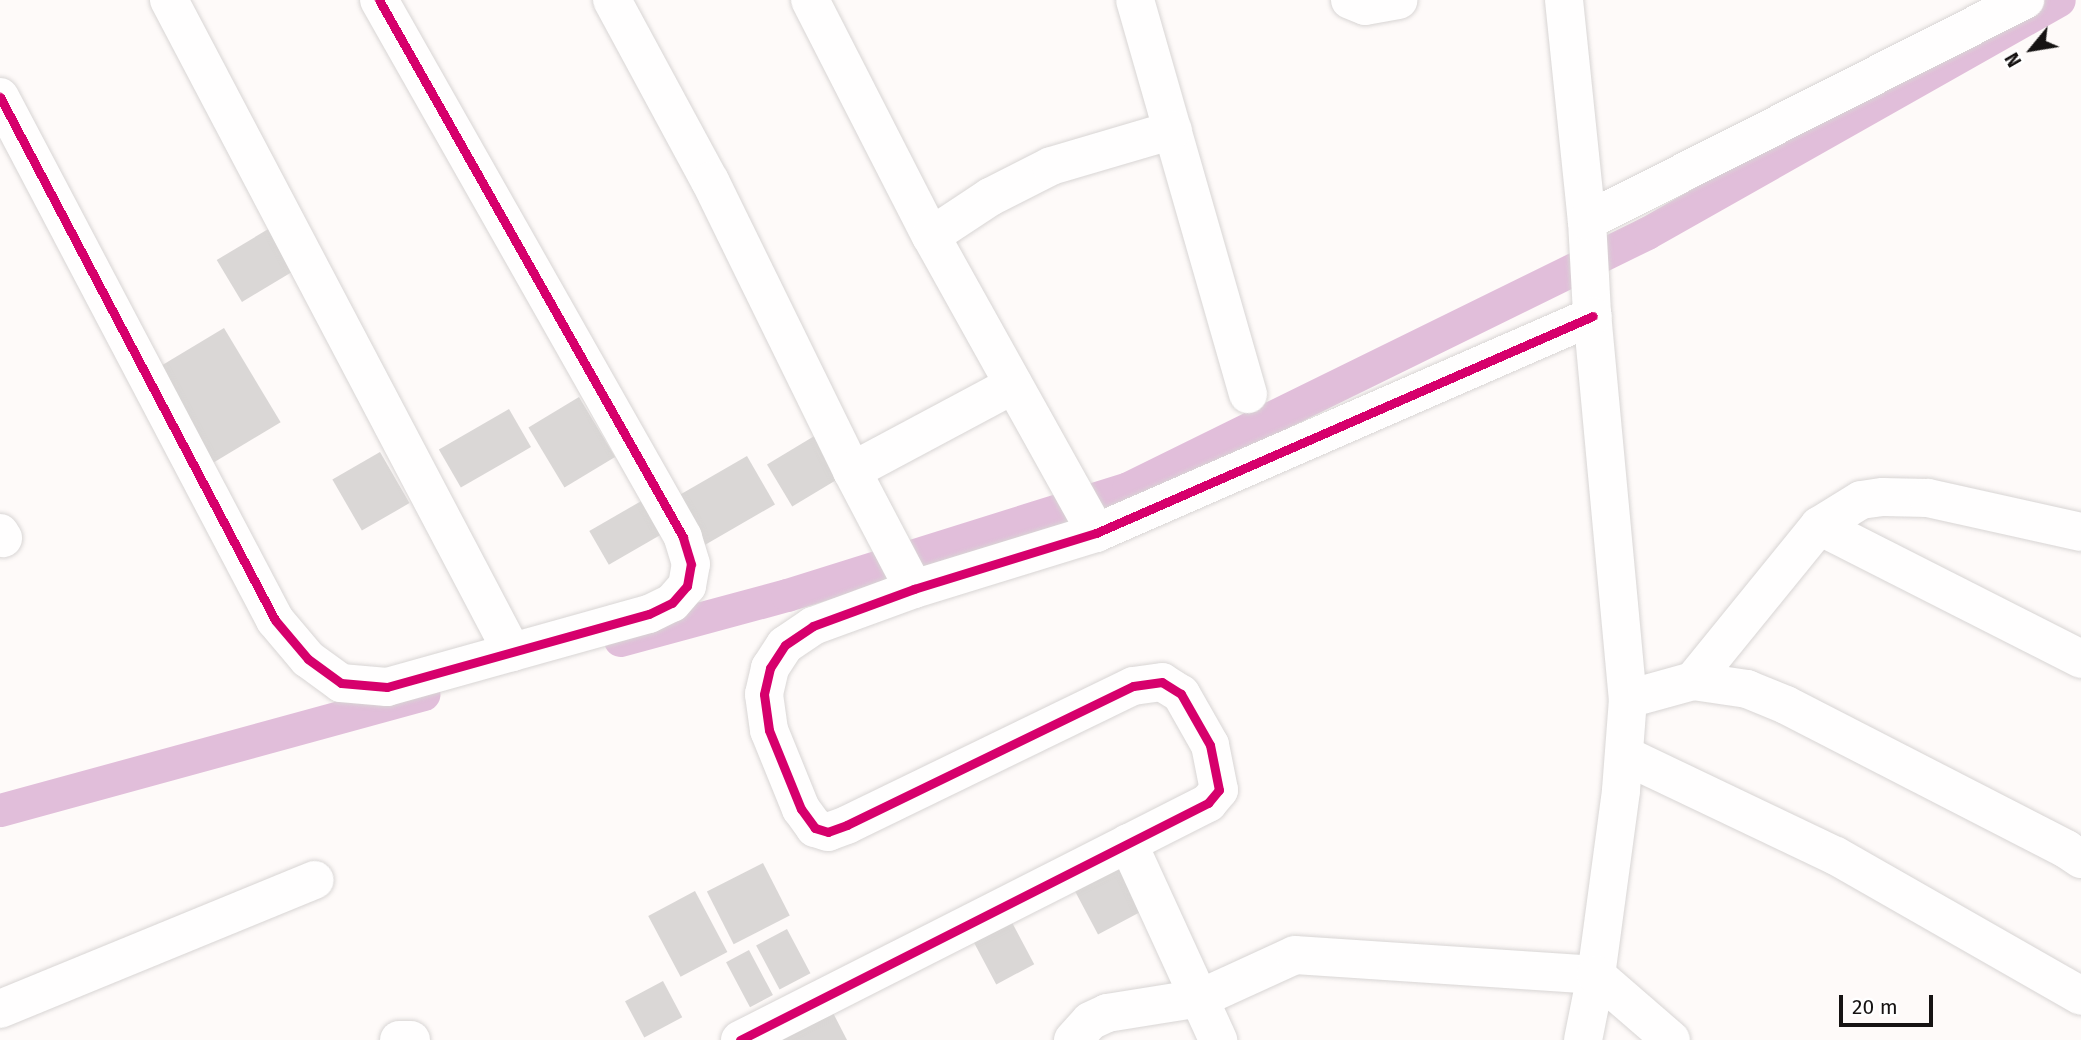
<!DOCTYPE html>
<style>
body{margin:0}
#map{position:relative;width:2081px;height:1040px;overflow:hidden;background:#fefaf9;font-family:"Fira Sans",sans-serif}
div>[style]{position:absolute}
.canal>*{height:33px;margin:-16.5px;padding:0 16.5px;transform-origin:16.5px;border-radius:16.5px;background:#e1beda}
.building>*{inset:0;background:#dad7d6;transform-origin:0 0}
.roads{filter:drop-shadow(0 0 2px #d8d5d4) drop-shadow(0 0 2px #d8d5d4)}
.minor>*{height:38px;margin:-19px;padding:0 19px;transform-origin:19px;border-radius:19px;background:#fffefe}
.cycleway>*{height:9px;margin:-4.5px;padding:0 4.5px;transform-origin:4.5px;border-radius:4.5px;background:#d6006c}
span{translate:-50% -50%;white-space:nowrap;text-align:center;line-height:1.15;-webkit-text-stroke:5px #fff;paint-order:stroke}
.north{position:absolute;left:1997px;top:14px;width:70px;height:70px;-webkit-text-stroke:5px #fff;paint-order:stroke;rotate:240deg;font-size:19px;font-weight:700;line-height:28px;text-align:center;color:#161313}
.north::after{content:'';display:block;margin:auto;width:24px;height:32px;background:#161313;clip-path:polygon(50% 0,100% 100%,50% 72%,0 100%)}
.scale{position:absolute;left:1839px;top:995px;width:94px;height:32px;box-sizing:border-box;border:4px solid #161313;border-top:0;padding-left:9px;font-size:21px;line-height:24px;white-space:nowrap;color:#161313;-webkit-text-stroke:5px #fff;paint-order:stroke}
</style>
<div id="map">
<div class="canal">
<div style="left:620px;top:640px;width:173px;rotate:-15.1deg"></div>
<div style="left:787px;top:595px;width:357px;rotate:-17.4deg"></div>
<div style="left:1128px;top:488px;width:578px;rotate:-26.17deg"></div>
<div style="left:1647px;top:233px;width:473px;rotate:-29.5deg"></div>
<div style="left:0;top:810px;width:439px;rotate:-15.3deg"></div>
</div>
<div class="building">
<div style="left:275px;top:225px;width:49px;height:68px;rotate:59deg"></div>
<div style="left:224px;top:328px;width:110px;height:83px;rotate:59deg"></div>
<div style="left:579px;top:397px;width:70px;height:59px;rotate:59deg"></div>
<div style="left:509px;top:409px;width:44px;height:81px;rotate:60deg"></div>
<div style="left:821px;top:432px;width:49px;height:63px;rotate:59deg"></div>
<div style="left:380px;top:452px;width:59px;height:55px;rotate:60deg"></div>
<div style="left:747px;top:456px;width:56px;height:88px;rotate:60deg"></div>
<div style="left:643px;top:500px;width:39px;height:62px;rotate:60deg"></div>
<div style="left:1114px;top:858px;width:60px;height:50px;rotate:62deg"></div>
<div style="left:763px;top:863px;width:59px;height:63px;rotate:63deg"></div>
<div style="left:695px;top:891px;width:69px;height:53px;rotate:62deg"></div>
<div style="left:1007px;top:913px;width:58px;height:43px;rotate:62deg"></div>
<div style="left:787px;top:929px;width:50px;height:35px;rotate:62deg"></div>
<div style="left:749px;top:950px;width:51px;height:26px;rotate:62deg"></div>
<div style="left:663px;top:981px;width:41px;height:43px;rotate:62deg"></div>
<div style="clip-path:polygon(830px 1007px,847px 1040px,767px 1040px)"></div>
</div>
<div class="roads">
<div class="minor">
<div style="left:169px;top:0;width:737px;rotate:62.25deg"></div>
<div style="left:612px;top:0;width:206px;rotate:61.6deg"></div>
<div style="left:710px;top:181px;width:323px;rotate:63.9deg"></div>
<div style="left:852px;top:471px;width:133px;rotate:62.3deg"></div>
<div style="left:810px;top:0;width:265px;rotate:62.9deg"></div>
<div style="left:931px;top:236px;width:340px;rotate:60.9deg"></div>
<div style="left:1135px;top:0;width:410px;rotate:74deg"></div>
<div style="left:1350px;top:0;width:16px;rotate:22deg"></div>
<div style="left:1365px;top:6px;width:34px;rotate:-10deg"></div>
<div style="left:1564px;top:0;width:222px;rotate:84.1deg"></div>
<div style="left:1587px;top:221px;width:92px;rotate:86.9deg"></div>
<div style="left:1592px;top:313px;width:388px;rotate:84.7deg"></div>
<div style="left:1628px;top:699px;width:92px;rotate:94.4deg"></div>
<div style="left:1621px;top:791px;width:186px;rotate:97.7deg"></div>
<div style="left:1596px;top:975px;width:66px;rotate:101.3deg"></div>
<div style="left:0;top:97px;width:591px;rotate:62.26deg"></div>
<div style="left:275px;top:620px;width:51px;rotate:49.8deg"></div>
<div style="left:308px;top:659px;width:41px;rotate:36deg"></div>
<div style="left:341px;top:683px;width:46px;rotate:5deg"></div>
<div style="left:387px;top:687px;width:272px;rotate:-15.6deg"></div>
<div style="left:649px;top:614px;width:25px;rotate:-26deg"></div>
<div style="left:672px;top:603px;width:23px;rotate:-49deg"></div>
<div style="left:687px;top:586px;width:22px;rotate:-80deg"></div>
<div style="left:691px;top:564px;width:28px;rotate:-107deg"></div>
<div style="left:683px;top:537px;width:617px;rotate:-119.51deg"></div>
<div style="left:1587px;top:221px;width:491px;rotate:-26.8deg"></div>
<div style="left:931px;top:236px;width:71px;rotate:-33.5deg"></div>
<div style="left:990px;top:197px;width:68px;rotate:-26.9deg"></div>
<div style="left:1051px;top:166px;width:127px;rotate:-16.4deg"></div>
<div style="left:852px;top:471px;width:183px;rotate:-28.1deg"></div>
<div style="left:1819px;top:526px;width:294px;rotate:26.9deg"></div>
<div style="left:0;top:533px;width:6px;rotate:59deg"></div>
<div style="left:1693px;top:681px;width:55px;rotate:8.4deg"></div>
<div style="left:1747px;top:689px;width:42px;rotate:22.3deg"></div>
<div style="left:1786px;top:705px;width:315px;rotate:27.2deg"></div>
<div style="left:2066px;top:849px;width:18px;rotate:34deg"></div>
<div style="left:1628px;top:699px;width:67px;rotate:-15.5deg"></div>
<div style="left:1693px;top:681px;width:200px;rotate:-50.9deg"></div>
<div style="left:1819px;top:526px;width:49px;rotate:-31.8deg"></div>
<div style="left:1861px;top:500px;width:22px;rotate:-8deg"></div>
<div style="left:1883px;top:497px;width:45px;rotate:1.3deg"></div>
<div style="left:1928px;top:498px;width:157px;rotate:12.5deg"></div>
<div style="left:1624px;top:755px;width:235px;rotate:25.5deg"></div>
<div style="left:1836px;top:856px;width:282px;rotate:29.7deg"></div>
<div style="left:1128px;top:843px;width:217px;rotate:65.4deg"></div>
<div style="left:0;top:1009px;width:340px;rotate:-22.3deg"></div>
<div style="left:399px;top:1040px;width:12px"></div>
<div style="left:740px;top:1040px;width:525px;rotate:-26.86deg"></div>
<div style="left:1208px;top:803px;width:17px;rotate:-50deg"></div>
<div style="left:1219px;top:790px;width:46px;rotate:-101.3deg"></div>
<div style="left:1210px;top:745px;width:59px;rotate:-119.6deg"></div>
<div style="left:1181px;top:694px;width:22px;rotate:-148deg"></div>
<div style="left:1162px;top:682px;width:29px;rotate:172deg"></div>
<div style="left:1133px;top:686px;width:318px;rotate:154.1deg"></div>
<div style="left:847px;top:825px;width:20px;rotate:160deg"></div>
<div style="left:828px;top:832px;width:14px;rotate:-163deg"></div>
<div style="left:815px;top:828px;width:24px;rotate:-126deg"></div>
<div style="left:801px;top:809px;width:85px;rotate:-112.1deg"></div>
<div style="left:769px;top:730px;width:36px;rotate:-98deg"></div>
<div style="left:764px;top:694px;width:27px;rotate:-77deg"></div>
<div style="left:770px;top:668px;width:27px;rotate:-57deg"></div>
<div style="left:785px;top:645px;width:34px;rotate:-34deg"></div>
<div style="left:813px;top:626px;width:108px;rotate:-20.1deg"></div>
<div style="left:914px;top:589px;width:190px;rotate:-17.1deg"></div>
<div style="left:1096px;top:533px;width:542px;rotate:-23.59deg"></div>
<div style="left:1073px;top:1040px;width:25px;rotate:-48deg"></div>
<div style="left:1090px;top:1021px;width:19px;rotate:-25deg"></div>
<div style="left:1107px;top:1013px;width:95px;rotate:-9.1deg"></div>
<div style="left:1201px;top:998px;width:103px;rotate:-24.6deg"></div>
<div style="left:1295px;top:955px;width:302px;rotate:3.8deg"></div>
<div style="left:1596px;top:975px;width:99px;rotate:40.9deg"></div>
</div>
</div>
<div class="cycleway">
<div style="left:0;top:97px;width:591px;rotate:62.26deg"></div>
<div style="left:275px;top:620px;width:51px;rotate:49.8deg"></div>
<div style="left:308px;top:659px;width:41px;rotate:36deg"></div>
<div style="left:341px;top:683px;width:46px;rotate:5deg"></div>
<div style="left:387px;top:687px;width:272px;rotate:-15.6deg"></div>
<div style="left:649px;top:614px;width:25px;rotate:-26deg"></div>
<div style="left:672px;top:603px;width:23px;rotate:-49deg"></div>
<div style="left:687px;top:586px;width:22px;rotate:-80deg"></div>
<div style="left:691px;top:564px;width:28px;rotate:-107deg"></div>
<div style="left:683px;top:537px;width:617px;rotate:-119.51deg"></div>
<div style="left:740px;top:1040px;width:525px;rotate:-26.86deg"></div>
<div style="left:1208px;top:803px;width:17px;rotate:-50deg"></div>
<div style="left:1219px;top:790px;width:46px;rotate:-101.3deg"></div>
<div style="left:1210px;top:745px;width:59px;rotate:-119.6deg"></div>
<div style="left:1181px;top:694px;width:22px;rotate:-148deg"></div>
<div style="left:1162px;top:682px;width:29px;rotate:172deg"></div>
<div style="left:1133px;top:686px;width:318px;rotate:154.1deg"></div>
<div style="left:847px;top:825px;width:20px;rotate:160deg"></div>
<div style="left:828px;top:832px;width:14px;rotate:-163deg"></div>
<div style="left:815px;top:828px;width:24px;rotate:-126deg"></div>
<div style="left:801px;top:809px;width:85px;rotate:-112.1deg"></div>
<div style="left:769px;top:730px;width:36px;rotate:-98deg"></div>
<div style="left:764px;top:694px;width:27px;rotate:-77deg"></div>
<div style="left:770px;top:668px;width:27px;rotate:-57deg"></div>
<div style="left:785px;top:645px;width:34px;rotate:-34deg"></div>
<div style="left:813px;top:626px;width:108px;rotate:-20.1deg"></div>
<div style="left:914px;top:589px;width:190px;rotate:-17.1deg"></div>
<div style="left:1096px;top:533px;width:542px;rotate:-23.59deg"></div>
</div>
<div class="north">N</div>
<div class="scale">20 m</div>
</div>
